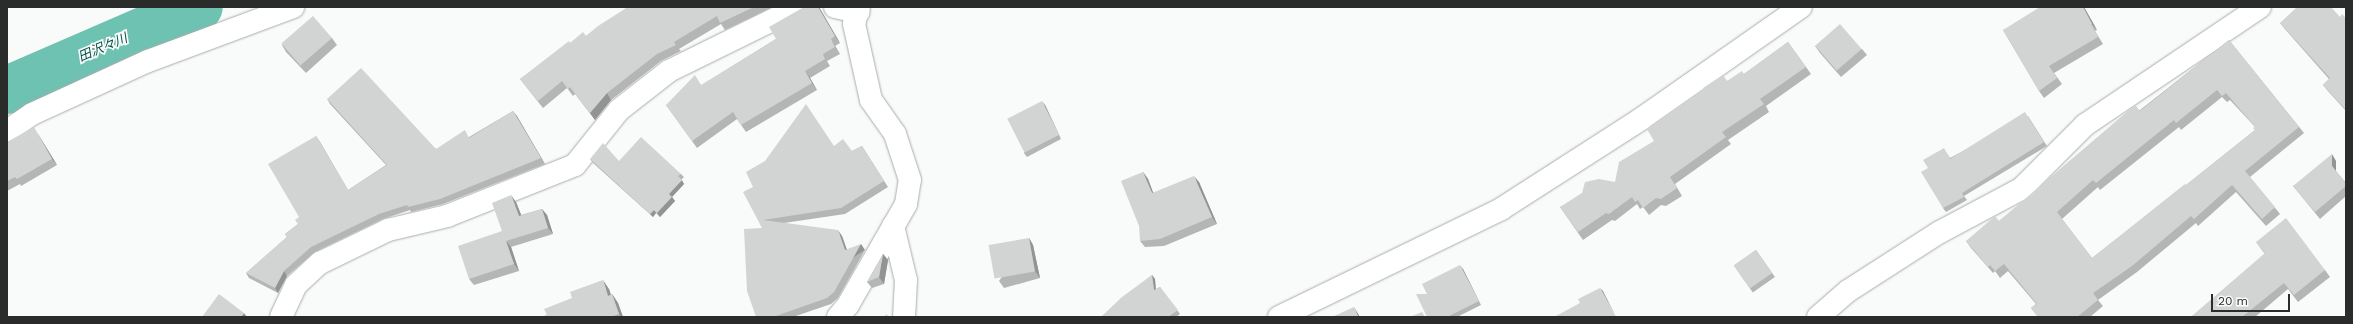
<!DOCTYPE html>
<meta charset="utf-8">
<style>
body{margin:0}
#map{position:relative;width:2353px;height:324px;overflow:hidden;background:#f8fbfa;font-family:"Work Sans","Noto Sans JP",sans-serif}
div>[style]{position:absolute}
.river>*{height:48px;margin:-24px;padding:0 24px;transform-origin:24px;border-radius:24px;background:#6ec2b2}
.roads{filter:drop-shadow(0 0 1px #a9acac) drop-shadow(0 0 1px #a9acac)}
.minor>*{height:22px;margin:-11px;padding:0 11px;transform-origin:11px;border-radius:11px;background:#fff}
.wall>*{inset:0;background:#b4b6b5;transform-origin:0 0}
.shaded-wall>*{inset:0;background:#929494;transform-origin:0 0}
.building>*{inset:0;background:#d1d4d3;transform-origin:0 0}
span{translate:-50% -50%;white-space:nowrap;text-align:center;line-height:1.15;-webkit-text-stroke:3.5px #f8fbfa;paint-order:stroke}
.water-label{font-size:13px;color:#004e44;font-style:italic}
.frame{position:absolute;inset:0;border:8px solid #2a2c2b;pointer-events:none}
.scale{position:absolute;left:2211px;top:294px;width:79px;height:18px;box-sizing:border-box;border:2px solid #2a2c2b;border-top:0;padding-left:5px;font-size:12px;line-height:14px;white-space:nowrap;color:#2a2c2b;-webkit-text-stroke:3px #f8fbfa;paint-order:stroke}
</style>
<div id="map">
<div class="river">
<div style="left:7px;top:90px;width:209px;rotate:-23.4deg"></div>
</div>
<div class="roads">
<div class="minor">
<div style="left:835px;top:7px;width:24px;rotate:12deg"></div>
<div style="left:7px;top:131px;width:30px;rotate:-34deg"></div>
<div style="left:32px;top:114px;width:128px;rotate:-24.6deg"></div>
<div style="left:148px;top:61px;width:155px;rotate:-20.4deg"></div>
<div style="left:893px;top:226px;width:56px;rotate:76.5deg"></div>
<div style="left:906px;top:280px;width:37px;rotate:93deg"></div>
<div style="left:281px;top:317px;width:35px;rotate:-65deg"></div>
<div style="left:296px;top:285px;width:33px;rotate:-43deg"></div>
<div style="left:320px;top:263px;width:76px;rotate:-25.9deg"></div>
<div style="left:388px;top:230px;width:61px;rotate:-13.3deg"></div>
<div style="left:447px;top:216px;width:138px;rotate:-21.7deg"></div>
<div style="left:575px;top:165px;width:70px;rotate:-51.3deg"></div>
<div style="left:619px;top:110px;width:63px;rotate:-38deg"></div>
<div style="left:669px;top:71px;width:145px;rotate:-26.2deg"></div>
<div style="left:838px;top:317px;width:16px;rotate:-50deg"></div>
<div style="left:848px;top:305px;width:116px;rotate:-60.1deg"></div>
<div style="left:906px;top:204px;width:24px;rotate:-81deg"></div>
<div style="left:910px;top:180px;width:48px;rotate:-108.1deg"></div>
<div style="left:895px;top:134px;width:42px;rotate:-125.2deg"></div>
<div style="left:871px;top:100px;width:78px;rotate:-102.6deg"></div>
<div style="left:854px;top:24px;width:18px;rotate:-74deg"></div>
<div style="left:1279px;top:317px;width:247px;rotate:-25.9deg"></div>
<div style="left:1501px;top:209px;width:166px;rotate:-32.7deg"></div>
<div style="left:1641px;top:119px;width:195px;rotate:-35deg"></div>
<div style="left:1818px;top:317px;width:40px;rotate:-41deg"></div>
<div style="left:1848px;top:291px;width:109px;rotate:-32.7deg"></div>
<div style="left:1940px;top:232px;width:92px;rotate:-28deg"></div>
<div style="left:2021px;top:189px;width:91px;rotate:-45deg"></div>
<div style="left:2085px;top:125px;width:211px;rotate:-34deg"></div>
</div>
</div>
<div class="wall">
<div style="clip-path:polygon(628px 7px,773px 7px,725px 30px,721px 24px,679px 49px,681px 51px,661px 61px,611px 100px,595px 120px,575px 94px,573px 96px,567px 88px,543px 108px,520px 79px,570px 43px,586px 36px)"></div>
<div style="clip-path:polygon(819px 7px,840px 43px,835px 46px,840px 54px,827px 61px,830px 66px,810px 78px,817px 90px,746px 132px,737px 119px,697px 148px,666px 105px,702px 85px,776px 39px)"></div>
<div style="clip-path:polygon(2084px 7px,2097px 30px,2095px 31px,2103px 44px,2054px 73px,2062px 84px,2044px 98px,2039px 91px,2003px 30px)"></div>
<div style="clip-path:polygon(2340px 17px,2346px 18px,2346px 111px,2327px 90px,2323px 85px,2329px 79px,2284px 28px,2280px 23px)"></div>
<div style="clip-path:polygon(332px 38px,337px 45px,306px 73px,286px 52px,282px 45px)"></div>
<div style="clip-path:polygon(evenodd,2229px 40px,2304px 133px,2250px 177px,2280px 214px,2266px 226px,2236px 192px,2198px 226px,2196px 223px,2137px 272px,2098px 300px,2103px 306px,2090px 317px,2038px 317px,2031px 308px,2036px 304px,2008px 271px,2000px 278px,1995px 271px,1993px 273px,1971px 248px,1966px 241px,1999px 221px,2229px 40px,2222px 97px,2227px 102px,2230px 100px,2255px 127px,2255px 130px,2186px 185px,2092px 258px,2062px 219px,2098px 187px,2100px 190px,2179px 127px,2181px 130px,2222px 97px)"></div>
<div style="clip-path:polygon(1788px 42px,1811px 74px,1766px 106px,1769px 112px,1728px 140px,1731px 144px,1675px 184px,1682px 196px,1666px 206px,1661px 205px,1649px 215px,1643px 207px,1640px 209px,1637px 204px,1615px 221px,1612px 220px,1583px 240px,1560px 207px,1615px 182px,1727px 81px,1744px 74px)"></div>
<div style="clip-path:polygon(1815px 46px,1862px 49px,1867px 55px,1841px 77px,1820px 53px)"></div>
<div style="clip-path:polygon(327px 99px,436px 149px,469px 137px,513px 111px,545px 164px,443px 204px,411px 212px,410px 210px,383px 219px,315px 252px,287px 276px,278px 293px,249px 278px,246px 273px,287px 237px,285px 234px,298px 224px,316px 136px,348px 190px,386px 165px,330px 104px)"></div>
<div style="clip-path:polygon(1045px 105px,1061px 139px,1027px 157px,1024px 153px)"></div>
<div style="clip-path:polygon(2028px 116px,2047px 146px,1964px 196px,1967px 200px,1946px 212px,1943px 208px,1928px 168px,1946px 152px,1950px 158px)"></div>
<div style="clip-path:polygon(38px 134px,57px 165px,21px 186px,20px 184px,7px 191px,7px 142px)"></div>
<div style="clip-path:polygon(834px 146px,852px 151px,862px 146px,888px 187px,845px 214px,784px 223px,842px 236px,847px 250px,865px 250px,838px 298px,831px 304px,793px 317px,756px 317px,762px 228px,753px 187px)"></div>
<div style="clip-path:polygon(590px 159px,619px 161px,681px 174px,684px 177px,681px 180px,684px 184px,672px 197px,675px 201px,660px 217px,656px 213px,653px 217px,593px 163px)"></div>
<div style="clip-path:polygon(2336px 161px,2336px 171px,2346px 183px,2346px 196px,2320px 219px,2298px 192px,2293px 186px)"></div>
<div style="clip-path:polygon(1143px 172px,1148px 179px,1153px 193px,1199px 182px,1217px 224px,1164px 246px,1145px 247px,1140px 241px)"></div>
<div style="clip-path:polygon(516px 202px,521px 215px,542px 209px,547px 215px,553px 234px,511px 247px,519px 271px,474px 285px,469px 279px,502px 231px)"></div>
<div style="clip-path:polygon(1029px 238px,1033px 245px,1040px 278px,1004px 288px,999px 281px)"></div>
<div style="clip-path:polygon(2256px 242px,2325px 270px,2330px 277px,2298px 302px,2288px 289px,2255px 317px,2191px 317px,2265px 254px)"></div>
<div style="left:1756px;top:250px;width:33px;height:27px;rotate:55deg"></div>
<div style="clip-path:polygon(883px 254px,888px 260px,884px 284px,872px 288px,867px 282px)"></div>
<div style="clip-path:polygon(1463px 269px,1481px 305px,1457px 317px,1427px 317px,1427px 294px)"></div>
<div style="clip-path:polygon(1152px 275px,1155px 279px,1156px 289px,1160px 287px,1180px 314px,1176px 317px,1101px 317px)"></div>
<div style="clip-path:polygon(609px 289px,611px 295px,612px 294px,618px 303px,623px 317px,542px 317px)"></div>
</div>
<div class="shaded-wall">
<div style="clip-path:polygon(818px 7px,819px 7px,840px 43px,835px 36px)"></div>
<div style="clip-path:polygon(2083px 7px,2084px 7px,2097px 30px,2092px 24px)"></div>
<div style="clip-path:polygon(831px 39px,835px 46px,840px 54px,835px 47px)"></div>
<div style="clip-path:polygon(805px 71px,810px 78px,817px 90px,812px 83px)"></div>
<div style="clip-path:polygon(607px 93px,611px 100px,595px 120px,590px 113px)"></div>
<div style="clip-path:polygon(1042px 101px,1045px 105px,1061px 139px)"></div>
<div style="clip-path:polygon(513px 111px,517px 116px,545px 164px,541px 158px)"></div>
<div style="clip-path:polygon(34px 127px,38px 134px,57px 165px,52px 159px)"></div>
<div style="clip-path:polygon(316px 136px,320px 142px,351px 195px,348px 190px)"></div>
<div style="clip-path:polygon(2332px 154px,2336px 161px,2336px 172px,2332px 166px)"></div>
<div style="clip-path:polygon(1143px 172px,1148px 179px,1156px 200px,1152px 193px)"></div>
<div style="clip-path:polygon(1194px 176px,1199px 182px,1217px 224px,1212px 217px)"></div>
<div style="clip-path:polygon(682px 180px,684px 184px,672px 197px,675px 201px,660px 217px,657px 213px,669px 194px)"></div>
<div style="clip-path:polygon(511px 195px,516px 202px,524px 222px,519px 216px)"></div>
<div style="clip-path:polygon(542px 209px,547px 215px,553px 234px,548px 228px)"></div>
<div style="clip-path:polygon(654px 210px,656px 213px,653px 217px,650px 214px)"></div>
<div style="clip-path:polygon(838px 230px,842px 236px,849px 256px,845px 250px)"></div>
<div style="clip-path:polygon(1029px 238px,1033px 245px,1040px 278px,1035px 271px)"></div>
<div style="clip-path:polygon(506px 241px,511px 247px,519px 271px,514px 264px)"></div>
<div style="left:861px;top:244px;width:7px;height:55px;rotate:56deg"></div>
<div style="clip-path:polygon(883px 254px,888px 260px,884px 284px,879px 277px)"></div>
<div style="clip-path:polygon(1460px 265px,1463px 269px,1481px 305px,1479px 301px)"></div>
<div style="clip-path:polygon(284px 271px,287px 276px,278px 293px,275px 288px)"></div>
<div style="clip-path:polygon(1152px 275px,1155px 279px,1156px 294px,1154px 290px)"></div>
<div style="clip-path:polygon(603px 280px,609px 289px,614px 304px,608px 296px)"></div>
<div style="clip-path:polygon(1600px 288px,1603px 291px,1616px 317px)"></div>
<div style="clip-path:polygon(612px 294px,618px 303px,623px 317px,621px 317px,619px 314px)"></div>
<div style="clip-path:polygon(1354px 307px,1360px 317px,1358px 317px)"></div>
<div style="clip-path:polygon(244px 313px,247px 317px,241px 317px)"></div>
</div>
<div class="building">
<div style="clip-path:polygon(628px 7px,754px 7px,720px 23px,717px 16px,674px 42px,676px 45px,657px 54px,607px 93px,590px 113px,570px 87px,568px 89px,562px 81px,538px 101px,520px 79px,569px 41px,570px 43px,583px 32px,586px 36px,598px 26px)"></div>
<div style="clip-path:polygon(804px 7px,818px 7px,835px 36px,831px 39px,835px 47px,823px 54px,825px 59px,805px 71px,812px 83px,741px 125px,733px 112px,692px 141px,666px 105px,695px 75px,701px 85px,776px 39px,769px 27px)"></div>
<div style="clip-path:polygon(2040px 7px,2083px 7px,2092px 24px,2091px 24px,2098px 37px,2049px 66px,2057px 78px,2039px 91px,2003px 30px)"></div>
<div style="clip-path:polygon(2297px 7px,2331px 7px,2340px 17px,2342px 14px,2346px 18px,2346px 110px,2323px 85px,2330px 78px,2280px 23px)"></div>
<div style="left:313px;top:16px;width:29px;height:42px;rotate:49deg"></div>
<div style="left:1840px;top:24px;width:33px;height:33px;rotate:49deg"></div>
<div style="clip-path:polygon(evenodd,2229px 40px,2299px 127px,2245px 171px,2275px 207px,2262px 219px,2232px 185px,2194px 219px,2191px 216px,2132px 266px,2093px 293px,2098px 300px,2077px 317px,2038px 317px,2031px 308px,2037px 304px,2004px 264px,1995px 271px,1990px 265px,1988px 267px,1966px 241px,1995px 216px,1999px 221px,2135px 105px,2140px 111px,2229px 40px,2217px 90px,2222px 96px,2226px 93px,2255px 127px,2253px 128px,2255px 130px,2186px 185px,2185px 184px,2092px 258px,2057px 212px,2093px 180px,2096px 183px,2174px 120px,2176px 123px,2217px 90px)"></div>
<div style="clip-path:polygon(1788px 42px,1806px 67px,1760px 99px,1764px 104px,1722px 132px,1726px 137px,1670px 177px,1677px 188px,1661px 199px,1656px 198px,1643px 208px,1638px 200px,1635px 202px,1632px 197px,1609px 214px,1606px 213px,1578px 232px,1560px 207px,1582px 193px,1585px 182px,1599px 179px,1615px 182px,1619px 162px,1654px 141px,1647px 129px,1704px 89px,1703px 88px,1723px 75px,1727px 81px,1742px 71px,1744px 74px)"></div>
<div style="clip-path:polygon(361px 68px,436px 149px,465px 130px,469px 138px,513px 111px,541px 158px,440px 199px,408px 207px,407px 205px,379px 214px,311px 247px,284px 271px,275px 288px,246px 273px,287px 237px,285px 234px,298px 224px,295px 220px,299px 217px,268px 164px,316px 136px,348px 190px,387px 165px,327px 99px)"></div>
<div style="left:1042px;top:101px;width:38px;height:39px;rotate:63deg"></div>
<div style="clip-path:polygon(806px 104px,834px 146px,843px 139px,852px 151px,862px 146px,884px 181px,841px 208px,763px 220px,838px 230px,845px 250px,861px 244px,834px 292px,827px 298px,773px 317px,756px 317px,747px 291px,744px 229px,762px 228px,743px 192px,753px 187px,746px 172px,765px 161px)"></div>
<div style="clip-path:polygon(2025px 112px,2044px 142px,1962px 193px,1964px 197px,1943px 208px,1921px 172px,1928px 168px,1923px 160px,1944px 148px,1950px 159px)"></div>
<div style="clip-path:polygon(34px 127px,52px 159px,17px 179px,15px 177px,7px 181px,7px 142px)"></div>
<div style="clip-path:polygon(641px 137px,681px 174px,678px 176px,682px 180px,669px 194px,672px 197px,657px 213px,654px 210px,650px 214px,590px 159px,603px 143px,619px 161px)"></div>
<div style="clip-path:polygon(2332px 154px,2332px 166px,2346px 183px,2346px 186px,2315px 212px,2293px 186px)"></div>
<div style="clip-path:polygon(1143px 172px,1152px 193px,1194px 176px,1212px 217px,1160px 239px,1140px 241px,1139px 226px,1121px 181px)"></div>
<div style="clip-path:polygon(511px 195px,519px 216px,542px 209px,548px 228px,506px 241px,514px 264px,469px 279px,458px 246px,502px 231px,492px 203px)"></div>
<div style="clip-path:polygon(2286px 218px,2325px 270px,2294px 295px,2284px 283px,2242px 317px,2191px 317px,2265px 253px,2256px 242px)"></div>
<div style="left:1029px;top:238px;width:34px;height:41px;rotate:80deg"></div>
<div style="left:1756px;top:250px;width:28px;height:27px;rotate:55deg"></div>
<div style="clip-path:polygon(883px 254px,879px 277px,867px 282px)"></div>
<div style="clip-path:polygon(1460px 265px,1479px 301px,1447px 317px,1427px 317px,1416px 294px,1427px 294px,1422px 284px)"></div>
<div style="clip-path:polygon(1152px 275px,1154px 290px,1160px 287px,1178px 310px,1168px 317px,1101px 317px,1122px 297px)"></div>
<div style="clip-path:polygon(603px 280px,608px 296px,612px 294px,619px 314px,613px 316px,613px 317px,542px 317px,547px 315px,544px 309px,572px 298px,570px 292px)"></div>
<div style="clip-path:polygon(1600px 288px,1616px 317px,1554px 317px,1580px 303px,1578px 299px)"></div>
<div style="clip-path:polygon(219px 294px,244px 313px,241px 317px,202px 317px)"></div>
<div style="clip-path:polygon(1354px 307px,1358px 317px,1332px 317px)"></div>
<div style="clip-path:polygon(1422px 312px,1425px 317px,1410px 317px)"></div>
<div style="clip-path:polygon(886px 314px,889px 317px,885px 317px)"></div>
</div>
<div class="water-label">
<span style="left:103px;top:48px;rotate:-23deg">田沢々川</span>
</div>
<div class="frame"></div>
<div class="scale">20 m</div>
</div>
